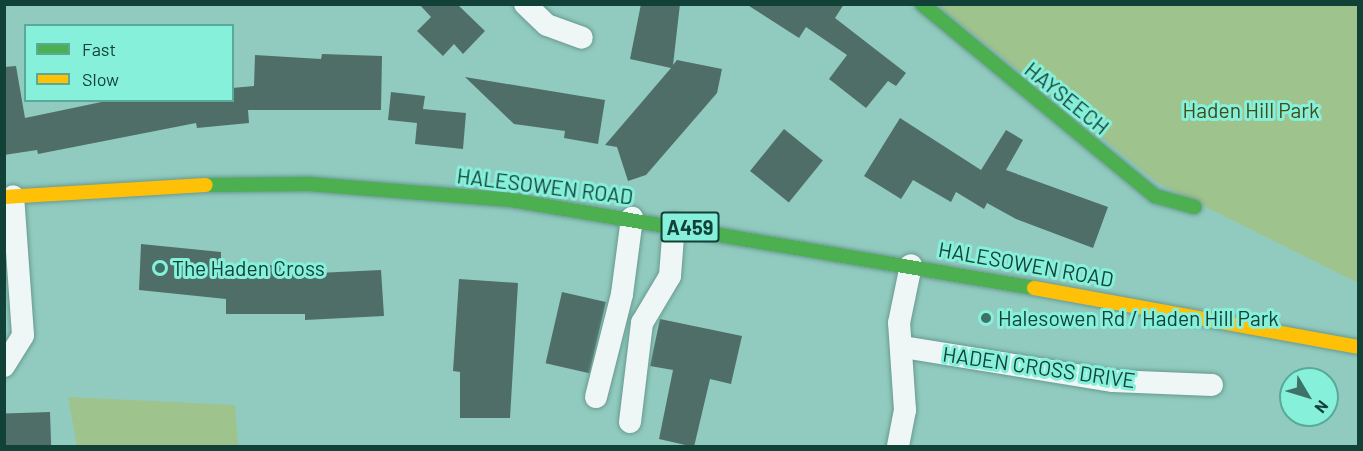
<!DOCTYPE html>
<style>
body{margin:0}
#map{position:relative;width:1363px;height:451px;overflow:hidden;background:#91cbbf;font-family:Barlow,sans-serif}
div>[style]{position:absolute}
.green>*{inset:0;background:#9fc38c}
.building>*{inset:0;background:#506e68;transform-origin:0 0}
.roads{filter:drop-shadow(0 0 2px #699a91) drop-shadow(0 0 2px #699a91)}
.street>*{height:22px;margin:-11px;padding:0 11px;transform-origin:11px;border-radius:11px;background:#eef7f5}
.fast>*{height:14px;margin:-7px;padding:0 7px;transform-origin:7px;border-radius:7px;background:#4caf50}
.slow>*{height:14px;margin:-7px;padding:0 7px;transform-origin:7px;border-radius:7px;background:#ffc107}
.dots>*{width:16px;height:16px;translate:-50% -50%;box-sizing:border-box;border:3px solid #86f0da;border-radius:50%}
span{translate:-50% -50%;white-space:nowrap;text-align:center;line-height:1.15;-webkit-text-stroke:6px #86f0da;paint-order:stroke}
.shield-label span{padding:2px 4px;background:#86f0da;border:2px solid;border-radius:4px;-webkit-text-stroke-width:0}
.shield-label{font-size:20px;color:#124138;font-weight:700}
.street-label{font-size:21px;color:#124138}
.park-label{font-size:21px;color:#434c16}
.poi-label{font-size:21px;color:#124138}
.left{translate:0 -50%;text-align:left}
.frame{position:absolute;inset:0;border:6px solid #124138;pointer-events:none}
.legend{position:absolute;left:24px;top:24px;width:210px;height:78px;box-sizing:border-box;background:#86f0da;border:2px solid #58aa99;margin:0;padding:8px 10px;list-style:none;font-size:18px;color:#124138}
.legend li{display:flex;align-items:center;gap:12px;height:30px}
.legend b{width:30px;border:2px solid #58aa99}
.north{position:absolute;left:1279px;top:367px;width:60px;height:60px;box-sizing:border-box;background:#86f0da;border:2px solid #58aa99;border-radius:50%;rotate:128deg;font-size:16px;font-weight:700;line-height:24px;text-align:center;color:#124138}
.north::after{content:'';display:block;margin:auto;width:21px;height:27px;background:#3e7167;clip-path:polygon(50% 0,100% 100%,50% 72%,0 100%)}
</style>
<div id="map">
<div class="green">
<div style="clip-path:polygon(938px 5px,1358px 5px,1358px 283px,1158px 183px)"></div>
<div style="clip-path:polygon(68px 397px,235px 405px,238px 446px,77px 446px)"></div>
</div>
<div class="building">
<div style="clip-path:polygon(419px 4px,457px 4px,485px 31px,463px 54px,454px 44px,443px 56px,417px 31px,431px 17px)"></div>
<div style="clip-path:polygon(641px 4px,680px 4px,673px 65px,677px 60px,722px 69px,717px 93px,646px 175px,628px 181px,617px 147px,605px 145px,671px 68px,630px 59px)"></div>
<div style="clip-path:polygon(746px 4px,844px 4px,835px 18px,906px 73px,896px 86px,888px 81px,866px 108px,829px 79px,847px 55px,806px 27px,799px 38px)"></div>
<div style="clip-path:polygon(322px 54px,382px 56px,381px 110px,248px 110px,249px 123px,197px 128px,196px 123px,38px 154px,37px 150px,4px 155px,4px 67px,16px 66px,25px 118px,111px 100px,232px 100px,232px 88px,254px 86px,255px 55px,321px 59px)"></div>
<div style="clip-path:polygon(465px 77px,605px 100px,598px 144px,564px 138px,565px 131px,514px 124px)"></div>
<div style="clip-path:polygon(391px 92px,425px 96px,423px 109px,466px 113px,463px 149px,415px 144px,417px 123px,388px 120px)"></div>
<div style="clip-path:polygon(900px 118px,981px 170px,1006px 130px,1023px 140px,1006px 170px,1108px 207px,1093px 248px,1016px 219px,987px 203px,984px 209px,956px 192px,951px 202px,913px 180px,901px 199px,864px 176px)"></div>
<div style="left:784px;top:129px;width:50px;height:54px;rotate:39deg"></div>
<div style="clip-path:polygon(141px 244px,221px 252px,221px 271px,267px 271px,267px 265px,296px 266px,296px 274px,381px 270px,384px 316px,305px 320px,305px 314px,226px 314px,226px 299px,139px 290px)"></div>
<div style="clip-path:polygon(459px 279px,518px 283px,510px 418px,460px 418px,460px 372px,453px 371px)"></div>
<div style="left:562px;top:292px;width:45px;height:73px;rotate:13deg"></div>
<div style="clip-path:polygon(660px 319px,742px 336px,731px 384px,710px 379px,694px 447px,659px 439px,673px 370px,650px 366px)"></div>
<div style="left:50px;top:412px;width:35px;height:45px;rotate:88deg"></div>
</div>
<div class="roads">
<div class="street">
<div style="left:525px;top:4px;width:30px;rotate:44deg"></div>
<div style="left:547px;top:25px;width:37px;rotate:20deg"></div>
<div style="left:903px;top:347px;width:213px;rotate:9.2deg"></div>
<div style="left:1113px;top:381px;width:99px;rotate:2.3deg"></div>
<div style="left:4px;top:366px;width:36px;rotate:-58deg"></div>
<div style="left:23px;top:335px;width:139px;rotate:-94.1deg"></div>
<div style="left:596px;top:397px;width:106px;rotate:-75.8deg"></div>
<div style="left:622px;top:294px;width:77px;rotate:-82.5deg"></div>
<div style="left:630px;top:422px;width:100px;rotate:-83.1deg"></div>
<div style="left:642px;top:323px;width:55px;rotate:-59.2deg"></div>
<div style="left:670px;top:276px;width:52px;rotate:-85.6deg"></div>
<div style="left:898px;top:446px;width:37px;rotate:-79deg"></div>
<div style="left:905px;top:410px;width:87px;rotate:-93.9deg"></div>
<div style="left:899px;top:323px;width:59px;rotate:-78.3deg"></div>
</div>
<div class="fast">
<div style="left:922px;top:4px;width:302px;rotate:39.5deg"></div>
<div style="left:1155px;top:196px;width:41px;rotate:15.4deg"></div>
<div style="left:206px;top:185px;width:102px;rotate:-0.6deg"></div>
<div style="left:308px;top:184px;width:204px;rotate:4.5deg"></div>
<div style="left:511px;top:200px;width:530px;rotate:9.55deg"></div>
</div>
<div class="slow">
<div style="left:4px;top:197px;width:202px;rotate:-3.4deg"></div>
<div style="left:1034px;top:288px;width:329px;rotate:10.3deg"></div>
</div>
</div>
<div class="dots">
<div style="left:160px;top:268px;background:#3e7167"></div>
<div style="left:986px;top:318px;background:#3e7167"></div>
</div>
<div class="shield-label">
<span style="left:690px;top:227px">A459</span>
</div>
<div class="street-label">
<span style="left:1067px;top:98px;rotate:39deg">HAYSEECH</span>
<span style="left:545px;top:186px;rotate:7deg">HALESOWEN ROAD</span>
<span style="left:1026px;top:264px;rotate:10deg">HALESOWEN ROAD</span>
<span style="left:1039px;top:367px;rotate:8deg">HADEN CROSS DRIVE</span>
</div>
<div class="park-label">
<span style="left:1251px;top:110px">Haden Hill Park</span>
</div>
<div class="poi-label">
<span class="left" style="left:172px;top:268px">The Haden Cross</span>
<span class="left" style="left:998px;top:318px">Halesowen Rd / Haden Hill Park</span>
</div>
<div class="frame"></div>
<ul class="legend">
<li><b style="height:8px;background:#4caf50"></b>Fast</li>
<li><b style="height:8px;background:#ffc107"></b>Slow</li>
</ul>
<div class="north">N</div>
</div>
